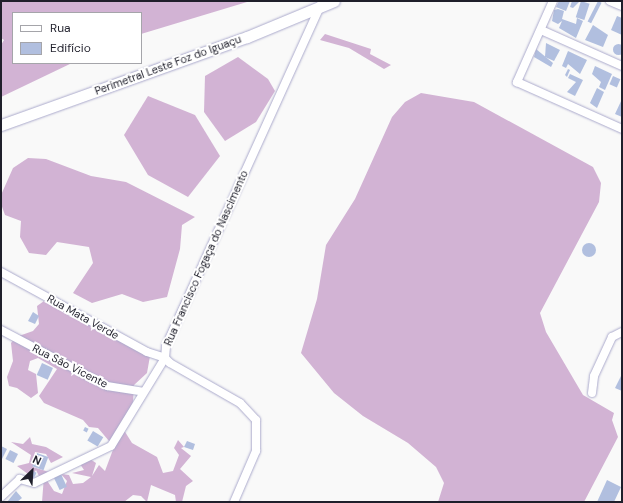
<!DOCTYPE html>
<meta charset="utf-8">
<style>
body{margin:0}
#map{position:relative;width:623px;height:503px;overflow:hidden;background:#f9f9f9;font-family:"DM Sans",sans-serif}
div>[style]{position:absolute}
.forest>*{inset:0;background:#d2b3d4}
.building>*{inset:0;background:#b1bfdf;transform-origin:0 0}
.round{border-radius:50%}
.roads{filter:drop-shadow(0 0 1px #abaacc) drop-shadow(0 0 1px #abaacc)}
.minor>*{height:8px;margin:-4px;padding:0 4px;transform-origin:4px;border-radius:4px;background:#fff}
.highway>*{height:11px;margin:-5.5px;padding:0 5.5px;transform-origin:5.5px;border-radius:5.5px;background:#fff}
span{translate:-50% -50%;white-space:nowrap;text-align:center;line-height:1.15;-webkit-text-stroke:4px #fff;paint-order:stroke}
.street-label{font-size:11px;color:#1f1f2b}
.frame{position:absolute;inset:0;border:2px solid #1f1f2b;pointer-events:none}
.legend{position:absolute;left:12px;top:12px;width:130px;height:52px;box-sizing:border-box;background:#fff;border:1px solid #a5a5aa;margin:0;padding:5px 7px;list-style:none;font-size:12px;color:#1f1f2b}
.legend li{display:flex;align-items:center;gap:8px;height:20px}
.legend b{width:20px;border:1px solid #a5a5aa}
.north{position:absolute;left:12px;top:451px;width:40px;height:40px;-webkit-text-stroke:3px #fff;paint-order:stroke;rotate:25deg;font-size:11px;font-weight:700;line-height:16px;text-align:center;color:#1f1f2b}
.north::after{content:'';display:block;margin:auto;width:14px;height:18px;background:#1f1f2b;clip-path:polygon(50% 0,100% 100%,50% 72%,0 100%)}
</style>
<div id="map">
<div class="forest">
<div style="clip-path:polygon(1px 1px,246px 1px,247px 2px,141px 34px,141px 13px,13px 13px,13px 63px,72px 63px,1px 97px,1px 45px,4px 40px,1px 38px)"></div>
<div style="clip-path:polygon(325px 34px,371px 49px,370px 54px,391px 65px,384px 69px,349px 48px,320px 40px)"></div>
<div style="clip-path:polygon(238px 57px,268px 79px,275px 91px,256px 122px,225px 141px,204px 112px,205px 76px)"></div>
<div style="clip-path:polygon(421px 93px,474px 102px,593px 167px,601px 183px,599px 202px,540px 313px,546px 332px,583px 395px,614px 413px,612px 420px,618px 437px,584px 502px,438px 502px,444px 483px,436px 467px,408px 443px,363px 416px,334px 393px,301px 353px,317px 299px,326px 245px,355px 199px,392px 117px,405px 102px)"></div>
<div style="clip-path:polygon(148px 96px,195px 115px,220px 156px,188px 197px,148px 175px,124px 135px)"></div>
<div style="clip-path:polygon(28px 158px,46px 159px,91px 176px,126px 182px,195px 217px,182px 225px,180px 249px,167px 297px,143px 302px,122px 294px,92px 303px,73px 293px,93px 263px,89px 247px,57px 242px,46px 255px,29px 253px,20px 237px,21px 221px,5px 215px,1px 204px,1px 195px,13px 168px)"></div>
<div style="clip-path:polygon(44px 301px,150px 356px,147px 373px,134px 385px,133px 402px,122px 427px,132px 443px,157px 457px,163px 473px,173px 471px,179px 455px,174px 448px,178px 440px,184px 447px,181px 448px,191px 456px,180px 469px,193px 481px,186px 486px,182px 502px,176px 502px,175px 495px,151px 485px,147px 502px,141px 496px,133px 495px,124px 502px,42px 502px,44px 476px,54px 491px,62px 494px,67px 481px,61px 474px,69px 475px,73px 484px,83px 483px,91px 477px,72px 473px,84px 470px,80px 464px,90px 459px,96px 463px,92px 476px,99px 465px,105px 471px,117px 439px,109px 441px,98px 428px,89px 427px,83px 420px,44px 403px,39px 396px,57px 369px,38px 358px,30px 361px,28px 370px,36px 374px,38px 393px,31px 398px,17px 388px,9px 386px,7px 377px,13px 361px,11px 343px,16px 337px,33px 331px,39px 324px,37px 306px)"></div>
<div style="clip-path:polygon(30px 437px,32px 444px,46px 447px,63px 457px,51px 463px,46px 454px,35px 452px,33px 467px,49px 472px,46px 475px,39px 476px,36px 470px,32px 477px,17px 466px,29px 463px,31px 455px,11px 442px,23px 444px)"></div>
</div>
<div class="building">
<div style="clip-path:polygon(559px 1px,570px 1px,566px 11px,556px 7px)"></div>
<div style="clip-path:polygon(572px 1px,580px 1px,573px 8px,570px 7px)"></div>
<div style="left:581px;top:1px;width:9px;height:17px;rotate:18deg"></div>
<div style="left:598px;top:1px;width:4px;height:23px;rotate:27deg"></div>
<div style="clip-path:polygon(558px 9px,564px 11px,562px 19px,576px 24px,577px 18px,583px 21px,576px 38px,559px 28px,562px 21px,558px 24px,552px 21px,554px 10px)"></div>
<div style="clip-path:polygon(617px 16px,622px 18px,622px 35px,611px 30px)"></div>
<div style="clip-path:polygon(593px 25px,608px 35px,603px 47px,585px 40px)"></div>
<div style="clip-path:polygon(546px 43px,560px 50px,554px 61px,545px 57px)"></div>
<div class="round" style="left:612.5px;top:43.5px;width:11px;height:11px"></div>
<div style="clip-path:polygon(536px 49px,553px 63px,551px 67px,534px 57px)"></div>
<div style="clip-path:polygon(568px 51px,587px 60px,580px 74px,568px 64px,566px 68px,562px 66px)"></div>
<div style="clip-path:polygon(595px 66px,612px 74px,605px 90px,599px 87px,601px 82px,592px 74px)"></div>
<div style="clip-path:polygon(568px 69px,570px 70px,567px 77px,565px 75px)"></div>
<div style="clip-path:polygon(570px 74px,583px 80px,575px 96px,567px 92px,576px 82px,568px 78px)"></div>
<div style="left:613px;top:76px;width:8px;height:9px;rotate:23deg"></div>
<div style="clip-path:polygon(597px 88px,604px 92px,597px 108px,590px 103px)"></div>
<div style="clip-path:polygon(622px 99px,622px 117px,615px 114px)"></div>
<div class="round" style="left:582px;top:243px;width:14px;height:14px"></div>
<div style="clip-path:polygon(33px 312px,39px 316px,35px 324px,28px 321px)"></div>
<div style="left:42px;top:363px;width:12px;height:13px;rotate:24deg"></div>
<div style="clip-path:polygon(622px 374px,622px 391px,615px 388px)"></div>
<div style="left:85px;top:427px;width:4px;height:4px;rotate:27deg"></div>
<div style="left:93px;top:431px;width:12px;height:11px;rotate:31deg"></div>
<div style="clip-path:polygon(187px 441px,195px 444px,193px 450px,184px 447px)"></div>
<div style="clip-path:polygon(1px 446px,7px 449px,1px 461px)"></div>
<div style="left:10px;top:450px;width:9px;height:10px;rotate:27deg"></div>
<div style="left:37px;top:453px;width:12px;height:14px;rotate:20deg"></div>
<div style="left:33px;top:471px;width:4px;height:7px;rotate:27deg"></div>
<div style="left:61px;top:474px;width:14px;height:8px;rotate:65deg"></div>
<div style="clip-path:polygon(607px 480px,621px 487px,614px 502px,597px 502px)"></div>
<div style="clip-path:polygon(16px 491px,22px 498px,17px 502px,7px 502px)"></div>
</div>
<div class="roads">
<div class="minor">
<div style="left:553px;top:1px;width:89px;rotate:114deg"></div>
<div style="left:517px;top:82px;width:115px;rotate:24.1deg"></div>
<div style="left:610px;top:1px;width:13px;rotate:23deg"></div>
<div style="left:541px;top:30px;width:89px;rotate:24deg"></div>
<div style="left:1px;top:272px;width:166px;rotate:28.7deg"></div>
<div style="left:147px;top:352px;width:19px;rotate:18deg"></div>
<div style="left:165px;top:358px;width:103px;rotate:121.5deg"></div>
<div style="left:111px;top:446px;width:85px;rotate:154.3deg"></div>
<div style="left:34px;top:483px;width:15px;rotate:-164deg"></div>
<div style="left:20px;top:479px;width:26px;rotate:137deg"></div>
<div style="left:1px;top:330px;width:120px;rotate:27.8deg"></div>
<div style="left:107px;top:386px;width:36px;rotate:9deg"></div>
<div style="left:592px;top:393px;width:17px;rotate:-83deg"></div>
<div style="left:594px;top:376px;width:43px;rotate:-65.2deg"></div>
<div style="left:612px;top:337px;width:11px;rotate:-27deg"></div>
<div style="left:234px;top:502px;width:56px;rotate:-66.7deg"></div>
<div style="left:256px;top:451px;width:31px;rotate:-90deg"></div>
<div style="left:256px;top:420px;width:23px;rotate:-133deg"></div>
<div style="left:240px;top:403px;width:81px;rotate:-150.3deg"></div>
<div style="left:170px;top:363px;width:7px;rotate:-135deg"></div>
<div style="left:165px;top:358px;width:12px;rotate:-85deg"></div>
<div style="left:166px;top:346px;width:375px;rotate:-65.6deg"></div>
</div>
<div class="highway">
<div style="left:1px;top:125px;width:261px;rotate:-19.7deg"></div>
<div style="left:247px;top:37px;width:94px;rotate:-22.5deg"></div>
</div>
</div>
<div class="street-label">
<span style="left:168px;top:65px;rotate:-20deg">Perimetral Leste Foz do Iguaçu</span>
<span style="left:206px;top:258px;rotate:-66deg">Rua Francisco Fogaça do Nascimento</span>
<span style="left:83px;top:317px;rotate:29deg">Rua Mata Verde</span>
<span style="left:70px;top:366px;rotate:27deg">Rua São Vicente</span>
</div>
<div class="frame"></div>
<ul class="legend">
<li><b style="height:5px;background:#fff"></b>Rua</li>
<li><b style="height:11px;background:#b1bfdf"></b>Edifício</li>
</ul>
<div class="north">N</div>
</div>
